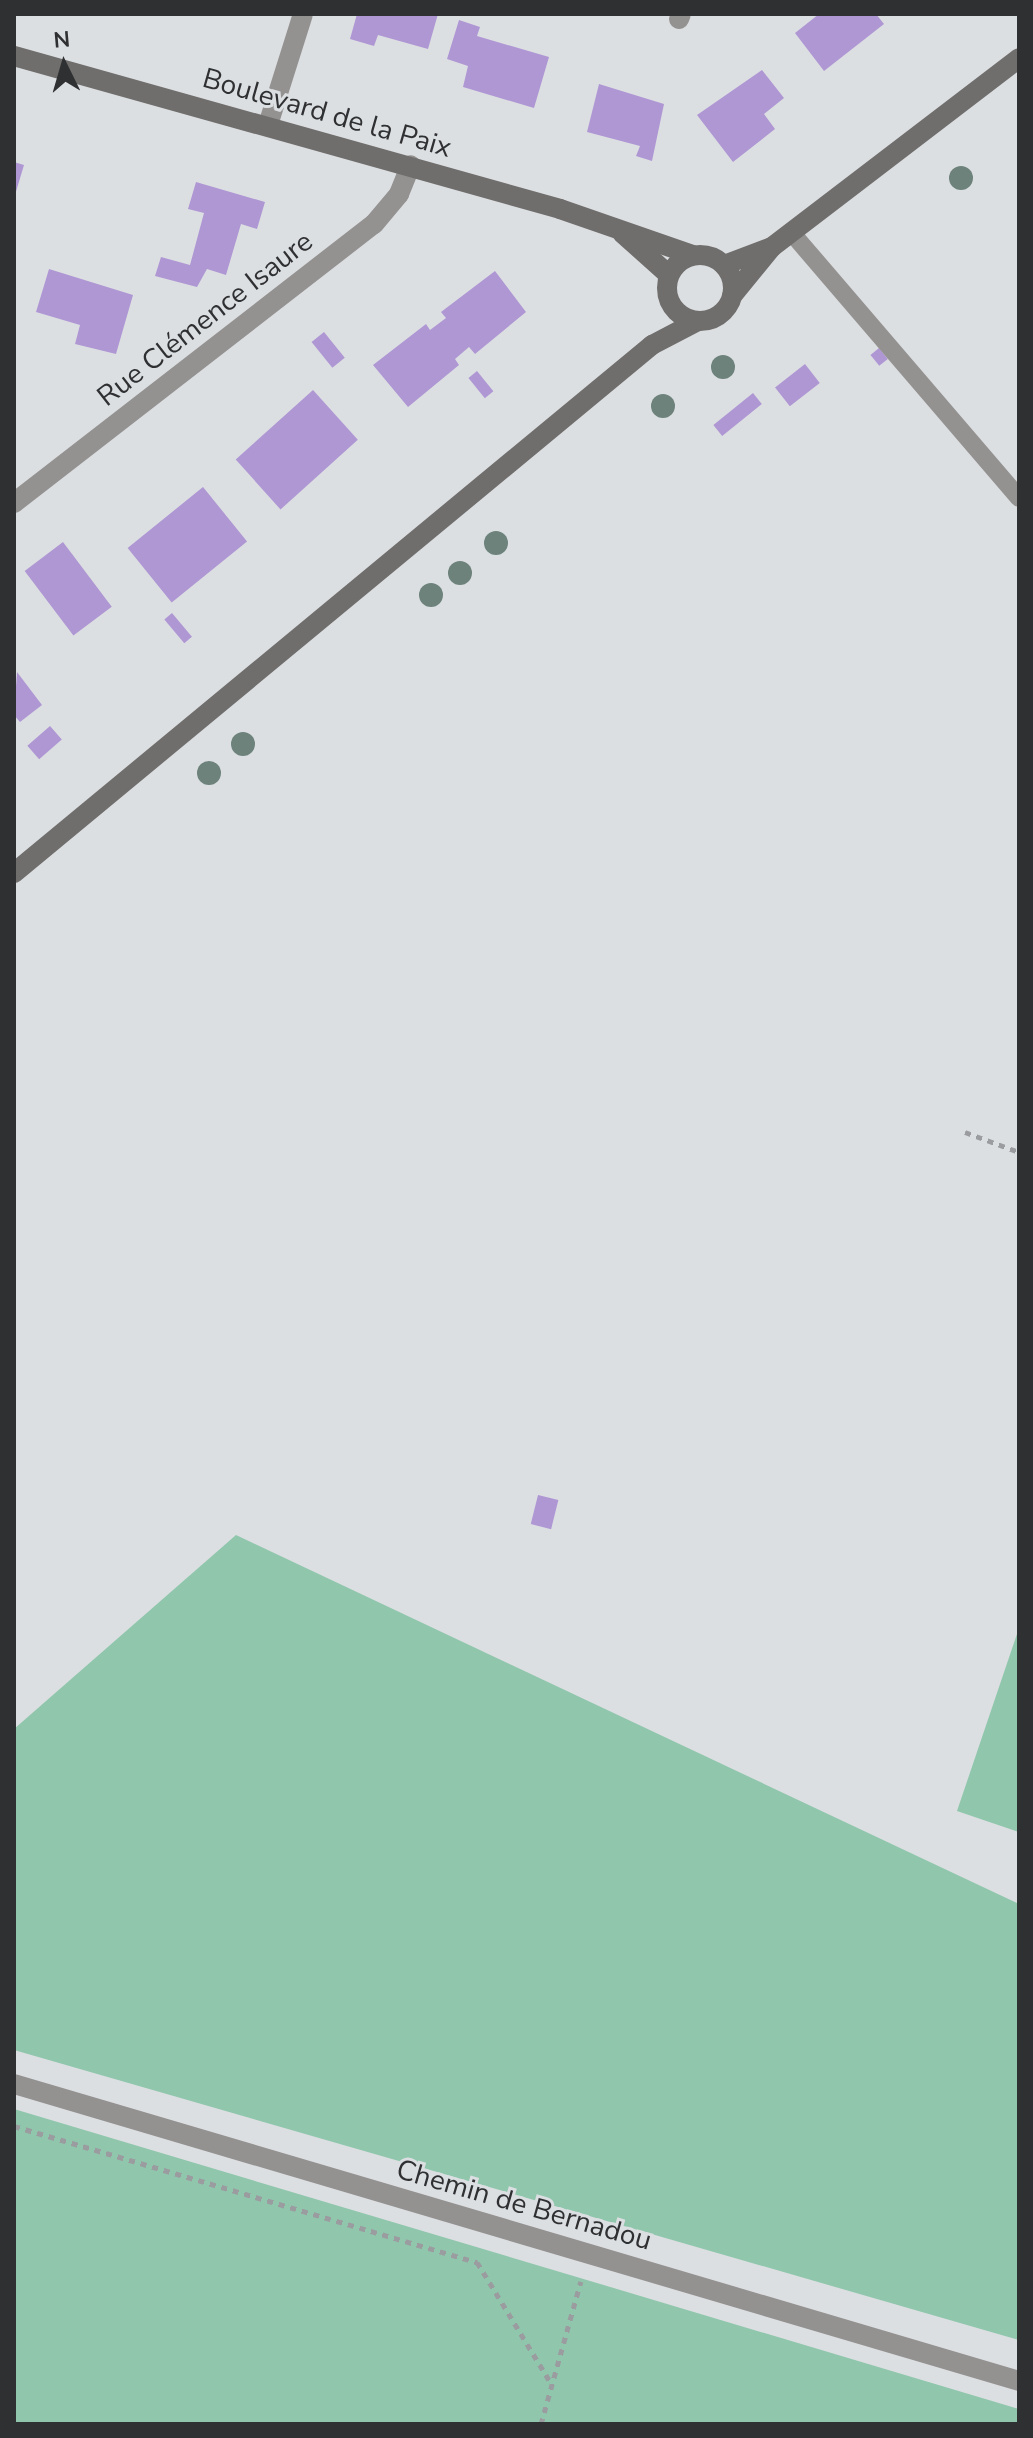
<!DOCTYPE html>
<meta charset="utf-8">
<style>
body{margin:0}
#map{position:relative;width:1033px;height:2438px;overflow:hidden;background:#dcdfe2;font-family:"Nunito Sans",sans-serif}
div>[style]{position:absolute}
.green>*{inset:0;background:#8fc6ac}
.building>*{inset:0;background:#af97d4;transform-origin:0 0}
.path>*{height:5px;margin-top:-2.5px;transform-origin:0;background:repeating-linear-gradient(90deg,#9a9c9f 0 6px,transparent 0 12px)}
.service>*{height:18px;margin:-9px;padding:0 9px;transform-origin:9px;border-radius:9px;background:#949291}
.minor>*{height:20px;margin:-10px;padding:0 10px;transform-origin:10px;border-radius:10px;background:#949291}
.secondary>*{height:20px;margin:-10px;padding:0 10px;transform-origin:10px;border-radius:10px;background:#706e6c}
.secondary>.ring{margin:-10px;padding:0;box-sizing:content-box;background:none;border:20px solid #706e6c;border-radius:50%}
.trees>*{width:24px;height:24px;margin:-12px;border-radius:50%;background:#6d827b}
span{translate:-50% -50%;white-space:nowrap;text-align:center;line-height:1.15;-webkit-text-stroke:6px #dcdfe2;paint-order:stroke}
.street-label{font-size:28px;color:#2f3032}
.frame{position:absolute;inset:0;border:16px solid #2f3032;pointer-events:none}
.north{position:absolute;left:24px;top:24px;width:80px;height:80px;-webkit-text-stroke:6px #dcdfe2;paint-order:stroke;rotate:355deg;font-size:22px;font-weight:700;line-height:32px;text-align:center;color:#2f3032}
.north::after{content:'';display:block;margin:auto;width:28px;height:36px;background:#2f3032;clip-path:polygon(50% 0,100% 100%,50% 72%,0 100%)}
</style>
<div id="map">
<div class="green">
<div style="clip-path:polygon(236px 1535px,1019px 1904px,1019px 2340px,14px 2050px,14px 1729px)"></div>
<div style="clip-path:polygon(1019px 1628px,1019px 1832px,957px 1811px)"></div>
<div style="clip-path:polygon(14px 2109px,1019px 2409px,1019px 2424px,14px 2424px)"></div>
</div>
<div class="building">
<div style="clip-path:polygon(357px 14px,438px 14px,428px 49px,378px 35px,374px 46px,350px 39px)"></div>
<div style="clip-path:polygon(819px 14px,876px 14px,884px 24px,824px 71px,795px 33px)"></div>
<div style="clip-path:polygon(459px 20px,480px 27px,477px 36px,549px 57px,534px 108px,463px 87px,468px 66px,447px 59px)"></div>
<div style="clip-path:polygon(762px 70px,784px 98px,764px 114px,775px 129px,733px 162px,697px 115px)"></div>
<div style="clip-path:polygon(599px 84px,664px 104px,652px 161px,636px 156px,640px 146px,587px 132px)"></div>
<div style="clip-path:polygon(14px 162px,24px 165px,15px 195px,14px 195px)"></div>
<div style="clip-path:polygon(196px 182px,265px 202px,257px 229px,241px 224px,226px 275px,207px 269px,197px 287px,155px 276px,161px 257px,190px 265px,204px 213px,188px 209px)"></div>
<div style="clip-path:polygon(49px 269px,133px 295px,116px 354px,75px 344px,80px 325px,36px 312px)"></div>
<div style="clip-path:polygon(495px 271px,526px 312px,475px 354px,469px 347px,455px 359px,459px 365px,408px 407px,373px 365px,426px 324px,430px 330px,446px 318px,441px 312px)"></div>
<div style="left:324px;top:332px;width:33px;height:16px;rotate:51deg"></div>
<div style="left:879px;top:348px;width:14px;height:11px;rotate:51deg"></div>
<div style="left:805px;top:364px;width:24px;height:38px;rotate:52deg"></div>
<div style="left:477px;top:371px;width:26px;height:11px;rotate:51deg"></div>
<div style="left:313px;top:390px;width:67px;height:104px;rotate:48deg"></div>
<div style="left:753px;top:393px;width:14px;height:51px;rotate:51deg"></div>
<div style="left:203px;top:487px;width:70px;height:97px;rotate:51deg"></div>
<div style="left:63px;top:542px;width:81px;height:48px;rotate:53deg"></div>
<div style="left:172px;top:613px;width:31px;height:10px;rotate:50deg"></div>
<div style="clip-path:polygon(17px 672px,42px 705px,20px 722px,14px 715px)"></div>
<div style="left:50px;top:726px;width:18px;height:30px;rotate:49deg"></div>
<div style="left:538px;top:1495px;width:21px;height:30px;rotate:14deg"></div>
</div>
<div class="path">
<div style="left:965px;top:1132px;width:58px;rotate:20.3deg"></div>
<div style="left:14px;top:2126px;width:483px;rotate:16.4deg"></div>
<div style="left:477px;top:2262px;width:144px;rotate:58.6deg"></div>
<div style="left:541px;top:2424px;width:148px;rotate:-74.4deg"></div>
</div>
<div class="service">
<div style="left:791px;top:232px;width:350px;rotate:49.4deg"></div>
</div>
<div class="minor">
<div style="left:679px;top:19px;width:5px;rotate:-68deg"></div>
<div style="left:268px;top:125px;width:116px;rotate:-72.5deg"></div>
<div style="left:14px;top:503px;width:455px;rotate:-37.8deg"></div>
<div style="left:374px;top:224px;width:39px;rotate:-50deg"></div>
<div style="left:399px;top:194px;width:31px;rotate:-68deg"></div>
<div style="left:14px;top:2084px;width:1048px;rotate:16.46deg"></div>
</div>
<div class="secondary">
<div style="left:14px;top:56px;width:567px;rotate:15.65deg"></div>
<div style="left:560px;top:209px;width:141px;rotate:19.1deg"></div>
<div style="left:622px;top:233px;width:63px;rotate:41.8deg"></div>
<div class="ring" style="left:667px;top:255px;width:46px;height:46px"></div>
<div style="left:724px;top:265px;width:51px;rotate:-20.6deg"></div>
<div style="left:732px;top:296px;width:63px;rotate:-50.8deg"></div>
<div style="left:772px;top:247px;width:311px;rotate:-37.4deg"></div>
<div style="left:14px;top:873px;width:828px;rotate:-39.61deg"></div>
<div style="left:652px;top:345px;width:52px;rotate:-27.6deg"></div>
</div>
<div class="trees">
<div style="left:961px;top:178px"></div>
<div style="left:723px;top:367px"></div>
<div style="left:663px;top:406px"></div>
<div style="left:496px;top:543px"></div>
<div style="left:460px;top:573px"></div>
<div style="left:431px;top:595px"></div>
<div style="left:243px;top:744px"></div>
<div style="left:209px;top:773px"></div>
</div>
<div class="street-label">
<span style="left:327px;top:113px;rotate:16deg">Boulevard de la Paix</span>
<span style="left:205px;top:319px;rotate:-38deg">Rue Clémence Isaure</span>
<span style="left:524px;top:2205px;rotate:16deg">Chemin de Bernadou</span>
</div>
<div class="frame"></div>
<div class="north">N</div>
</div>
